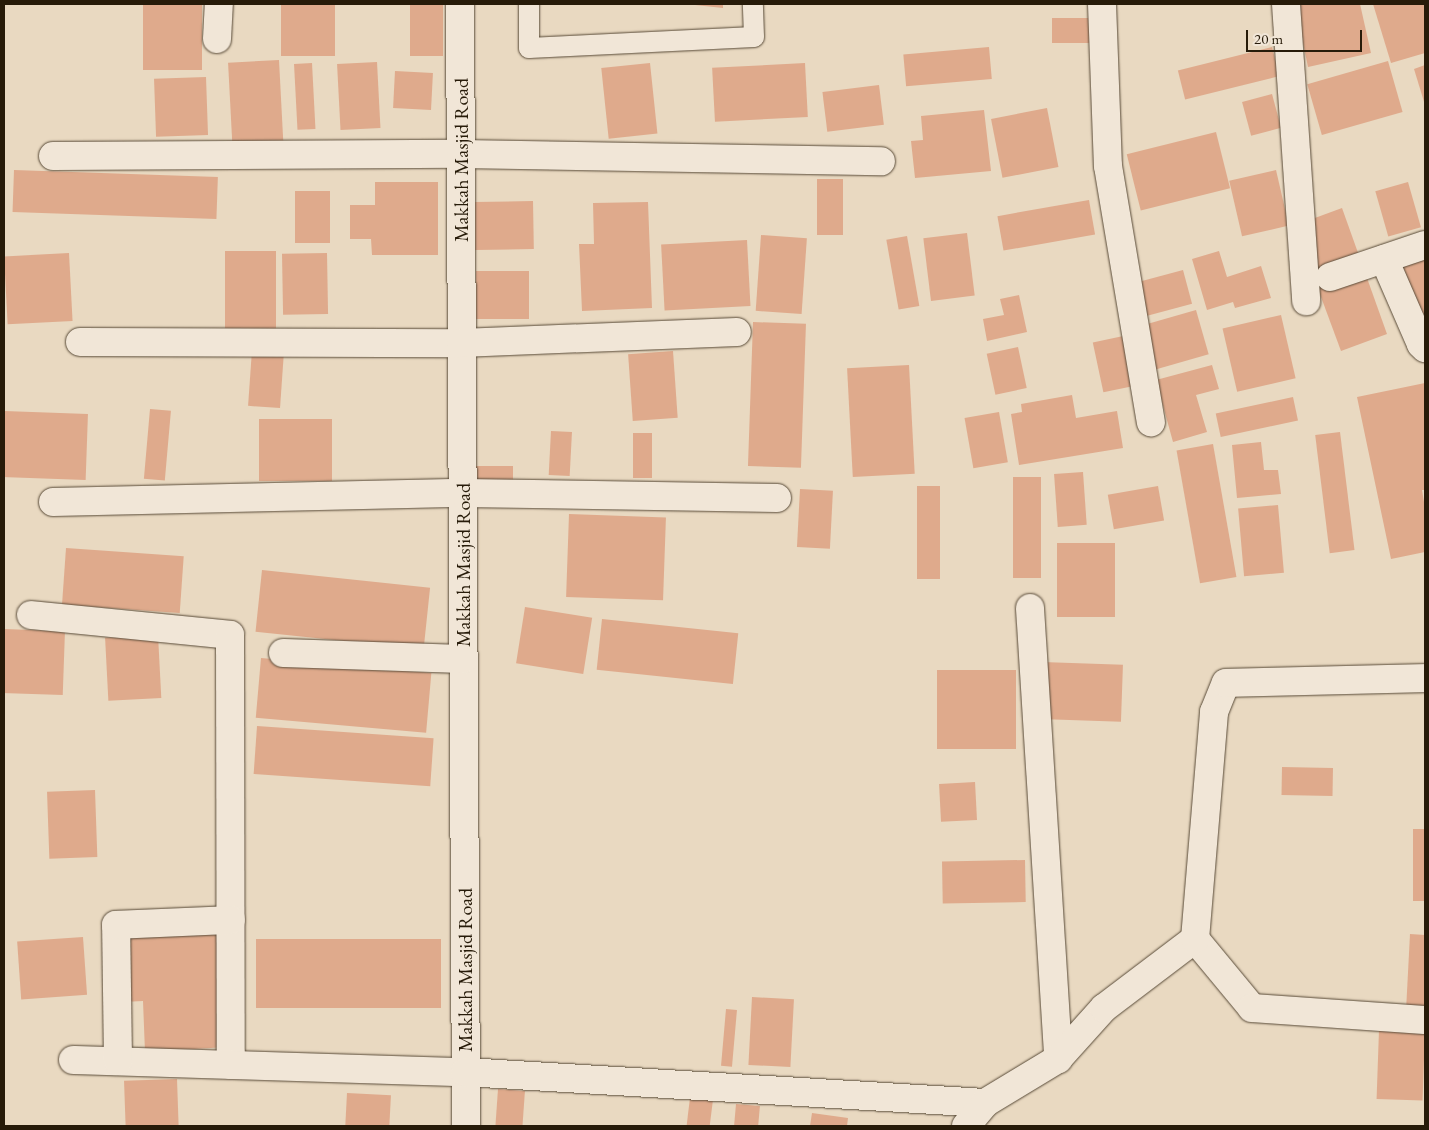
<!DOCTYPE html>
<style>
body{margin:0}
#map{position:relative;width:1429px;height:1130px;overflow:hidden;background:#e9d9c1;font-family:"EB Garamond",serif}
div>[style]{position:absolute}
.building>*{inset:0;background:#dfaa8c;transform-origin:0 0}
.roads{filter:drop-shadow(0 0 1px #584a37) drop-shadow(0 0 1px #584a37)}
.lane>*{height:20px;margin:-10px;padding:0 10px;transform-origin:10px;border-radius:10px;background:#f1e6d7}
.street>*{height:28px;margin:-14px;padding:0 14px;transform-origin:14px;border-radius:14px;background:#f1e6d7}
span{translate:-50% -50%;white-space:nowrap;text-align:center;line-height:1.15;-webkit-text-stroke:4px #f1e6d7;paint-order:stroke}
.street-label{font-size:20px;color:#271b09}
.frame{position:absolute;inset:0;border:5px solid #271b09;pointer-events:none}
.scale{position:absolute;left:1246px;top:30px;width:116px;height:22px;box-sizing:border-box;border:2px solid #271b09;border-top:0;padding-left:6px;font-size:15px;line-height:18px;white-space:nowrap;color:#271b09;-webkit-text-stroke:4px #f1e6d7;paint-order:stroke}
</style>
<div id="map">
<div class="building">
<div style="left:143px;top:4px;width:59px;height:66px"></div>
<div style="left:281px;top:4px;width:54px;height:52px"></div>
<div style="left:410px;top:4px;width:33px;height:52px"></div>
<div style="clip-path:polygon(695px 4px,723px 4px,723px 8px,695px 5px)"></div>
<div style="clip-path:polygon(1295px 4px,1360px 4px,1371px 53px,1308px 67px)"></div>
<div style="clip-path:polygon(1373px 4px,1425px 4px,1425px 53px,1391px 63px)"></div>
<div style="left:1052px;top:18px;width:45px;height:25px"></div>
<div style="left:989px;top:47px;width:32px;height:86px;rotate:85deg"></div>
<div style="left:1272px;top:47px;width:30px;height:97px;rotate:76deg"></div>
<div style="left:279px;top:60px;width:86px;height:51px;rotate:87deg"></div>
<div style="left:1388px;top:61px;width:53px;height:84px;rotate:74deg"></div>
<div style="left:377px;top:62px;width:66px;height:40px;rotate:87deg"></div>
<div style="left:312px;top:63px;width:66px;height:18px;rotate:87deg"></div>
<div style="left:650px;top:63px;width:71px;height:49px;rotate:84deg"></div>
<div style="left:805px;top:63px;width:54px;height:93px;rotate:87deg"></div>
<div style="clip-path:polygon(1425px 65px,1425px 105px,1414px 69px)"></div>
<div style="left:395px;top:71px;width:38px;height:37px;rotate:3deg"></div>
<div style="left:206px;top:77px;width:58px;height:52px;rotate:88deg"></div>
<div style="left:879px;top:85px;width:40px;height:57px;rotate:83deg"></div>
<div style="left:1272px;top:94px;width:35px;height:31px;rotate:75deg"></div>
<div style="left:1047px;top:108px;width:60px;height:57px;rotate:79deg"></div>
<div style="clip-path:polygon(984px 110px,991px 171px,915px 178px,911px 141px,923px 140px,921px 116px)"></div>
<div style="left:1216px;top:132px;width:58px;height:92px;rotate:76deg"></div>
<div style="left:14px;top:170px;width:204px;height:42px;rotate:2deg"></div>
<div style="left:1276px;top:170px;width:57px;height:48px;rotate:77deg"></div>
<div style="left:817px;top:179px;width:26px;height:56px"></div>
<div style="clip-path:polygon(375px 182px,438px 182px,438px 255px,372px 255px,371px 239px,350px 239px,350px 205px,375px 205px)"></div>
<div style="left:1408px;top:182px;width:47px;height:34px;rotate:74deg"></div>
<div style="left:295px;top:191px;width:35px;height:52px"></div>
<div style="left:1089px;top:200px;width:35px;height:93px;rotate:80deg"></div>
<div style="left:533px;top:201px;width:48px;height:59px;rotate:89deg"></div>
<div style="clip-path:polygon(648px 202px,652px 308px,582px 311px,579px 244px,594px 244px,593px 203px)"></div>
<div style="clip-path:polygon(1342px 208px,1387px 334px,1341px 351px,1304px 251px,1304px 222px)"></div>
<div style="left:967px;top:233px;width:63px;height:44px;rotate:83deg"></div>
<div style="left:761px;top:235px;width:46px;height:76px;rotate:4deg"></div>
<div style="left:907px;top:236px;width:71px;height:21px;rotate:80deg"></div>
<div style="clip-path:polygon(1425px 237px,1425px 313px,1412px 317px,1392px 248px)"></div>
<div style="left:747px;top:240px;width:66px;height:86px;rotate:87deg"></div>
<div style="left:225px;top:251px;width:51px;height:81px"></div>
<div style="clip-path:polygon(1219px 251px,1227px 277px,1261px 266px,1271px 298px,1235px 308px,1233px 302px,1207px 310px,1192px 259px)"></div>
<div style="left:69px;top:253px;width:68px;height:65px;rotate:87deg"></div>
<div style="left:327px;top:253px;width:61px;height:45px;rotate:89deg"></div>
<div style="left:1183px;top:270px;width:35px;height:54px;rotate:75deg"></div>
<div style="left:476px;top:271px;width:53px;height:48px"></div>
<div style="clip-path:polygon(1019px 295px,1027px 332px,987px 341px,983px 319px,1004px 315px,1000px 299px)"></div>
<div style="left:1196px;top:310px;width:46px;height:58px;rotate:74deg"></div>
<div style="left:1281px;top:315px;width:65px;height:60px;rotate:77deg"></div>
<div style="left:753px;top:322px;width:53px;height:144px;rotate:2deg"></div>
<div style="left:1128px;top:335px;width:51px;height:36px;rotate:78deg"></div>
<div style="left:1018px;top:347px;width:42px;height:32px;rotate:78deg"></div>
<div style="left:252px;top:350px;width:32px;height:56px;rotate:4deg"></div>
<div style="left:673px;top:351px;width:67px;height:45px;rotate:86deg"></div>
<div style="left:909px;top:365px;width:109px;height:62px;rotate:87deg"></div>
<div style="clip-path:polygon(1212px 365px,1219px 389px,1196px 395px,1207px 432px,1173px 442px,1156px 380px)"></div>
<div style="clip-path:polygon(1425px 383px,1425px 490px,1422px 490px,1425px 508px,1425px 552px,1391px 559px,1357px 397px)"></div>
<div style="clip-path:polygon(1072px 395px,1076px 418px,1117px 411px,1123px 448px,1019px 465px,1011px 414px,1022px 412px,1021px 404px)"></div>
<div style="left:1293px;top:397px;width:24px;height:79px;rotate:78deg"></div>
<div style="left:150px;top:409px;width:21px;height:70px;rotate:5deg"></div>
<div style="left:4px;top:411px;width:84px;height:66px;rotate:2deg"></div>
<div style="left:999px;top:412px;width:51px;height:35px;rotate:80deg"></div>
<div style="left:259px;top:419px;width:73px;height:62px"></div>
<div style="left:551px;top:431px;width:21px;height:44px;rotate:3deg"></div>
<div style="left:1340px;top:432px;width:119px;height:25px;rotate:83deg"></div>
<div style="left:633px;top:433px;width:19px;height:45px"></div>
<div style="clip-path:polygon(1261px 442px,1264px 470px,1278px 470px,1281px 494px,1237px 498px,1232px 445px)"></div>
<div style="left:1213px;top:444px;width:135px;height:37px;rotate:80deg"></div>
<div style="left:474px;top:466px;width:39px;height:17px"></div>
<div style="left:1083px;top:472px;width:53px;height:29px;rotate:86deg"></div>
<div style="left:1013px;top:477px;width:28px;height:101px"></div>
<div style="left:917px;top:486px;width:23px;height:93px"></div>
<div style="left:1158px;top:486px;width:35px;height:51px;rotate:80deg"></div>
<div style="left:800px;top:489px;width:33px;height:58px;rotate:3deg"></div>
<div style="left:1278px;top:505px;width:68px;height:40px;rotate:85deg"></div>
<div style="left:569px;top:514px;width:97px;height:83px;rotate:2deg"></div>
<div style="left:1057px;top:543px;width:58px;height:74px"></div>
<div style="left:66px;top:548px;width:118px;height:57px;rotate:4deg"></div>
<div style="left:262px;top:570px;width:169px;height:62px;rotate:6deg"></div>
<div style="left:525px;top:607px;width:68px;height:57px;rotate:9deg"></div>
<div style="left:602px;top:619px;width:137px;height:51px;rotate:6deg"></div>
<div style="left:4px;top:629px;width:61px;height:64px;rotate:2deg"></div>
<div style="left:158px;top:635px;width:63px;height:53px;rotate:87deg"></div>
<div style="left:261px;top:658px;width:171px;height:60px;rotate:5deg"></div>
<div style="left:1042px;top:662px;width:81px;height:57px;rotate:2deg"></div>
<div style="left:937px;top:670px;width:79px;height:79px"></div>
<div style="left:257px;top:726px;width:177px;height:48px;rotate:4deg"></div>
<div style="left:1282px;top:767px;width:51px;height:28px;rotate:1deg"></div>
<div style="left:975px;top:782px;width:38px;height:36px;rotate:87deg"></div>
<div style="left:95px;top:790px;width:67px;height:48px;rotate:88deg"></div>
<div style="left:1413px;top:829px;width:12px;height:72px"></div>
<div style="left:1025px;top:860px;width:42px;height:83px;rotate:89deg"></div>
<div style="clip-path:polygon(228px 932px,227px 1047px,145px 1052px,143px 1001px,123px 1002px,120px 938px)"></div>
<div style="clip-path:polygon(1410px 934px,1425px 935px,1425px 1012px,1406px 1011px)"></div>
<div style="left:83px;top:937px;width:58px;height:66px;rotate:86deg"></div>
<div style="left:256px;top:939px;width:185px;height:69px"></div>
<div style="left:752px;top:997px;width:42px;height:68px;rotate:3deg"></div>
<div style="left:726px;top:1009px;width:11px;height:57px;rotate:5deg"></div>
<div style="left:1379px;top:1030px;width:46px;height:69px;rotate:2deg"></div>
<div style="left:177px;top:1079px;width:47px;height:53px;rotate:88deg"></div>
<div style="left:498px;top:1089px;width:27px;height:37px;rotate:4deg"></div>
<div style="left:347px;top:1093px;width:44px;height:33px;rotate:3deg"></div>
<div style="left:690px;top:1098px;width:23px;height:28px;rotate:7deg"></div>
<div style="left:736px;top:1104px;width:24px;height:22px;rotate:5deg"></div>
<div style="clip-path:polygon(812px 1113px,848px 1118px,847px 1126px,810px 1126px)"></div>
</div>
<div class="roads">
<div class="lane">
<div style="left:529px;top:4px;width:44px;rotate:90deg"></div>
<div style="left:529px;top:48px;width:225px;rotate:-2.8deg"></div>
<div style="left:754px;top:37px;width:33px;rotate:-92deg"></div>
</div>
<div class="street">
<div style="left:460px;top:4px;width:1122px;rotate:89.69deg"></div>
<div style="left:1102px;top:4px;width:162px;rotate:87.9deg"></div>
<div style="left:1108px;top:166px;width:260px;rotate:80.5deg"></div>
<div style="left:1286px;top:4px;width:298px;rotate:86.1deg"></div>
<div style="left:217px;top:39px;width:35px;rotate:-87deg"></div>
<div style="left:53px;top:156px;width:408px;rotate:-0.3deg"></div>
<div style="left:461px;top:154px;width:420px;rotate:1deg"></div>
<div style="left:1384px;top:259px;width:93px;rotate:66.5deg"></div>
<div style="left:1421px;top:344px;width:6px;rotate:45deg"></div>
<div style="left:1330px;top:277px;width:100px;rotate:-18.6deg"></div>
<div style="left:80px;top:342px;width:381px;rotate:0.2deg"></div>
<div style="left:461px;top:343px;width:276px;rotate:-2.3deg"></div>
<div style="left:53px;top:502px;width:410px;rotate:-1.3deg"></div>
<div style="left:463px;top:493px;width:314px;rotate:0.9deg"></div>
<div style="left:1030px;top:608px;width:452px;rotate:86.4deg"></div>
<div style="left:31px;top:615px;width:200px;rotate:5.7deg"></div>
<div style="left:230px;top:635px;width:430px;rotate:89.9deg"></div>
<div style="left:283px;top:653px;width:180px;rotate:1.9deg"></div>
<div style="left:1195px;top:939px;width:89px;rotate:50.4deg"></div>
<div style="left:1252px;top:1008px;width:173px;rotate:4deg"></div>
<div style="left:73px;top:1060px;width:392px;rotate:1.8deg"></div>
<div style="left:465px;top:1072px;width:521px;rotate:3.41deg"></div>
<div style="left:118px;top:1061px;width:136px;rotate:-90.8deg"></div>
<div style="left:116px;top:925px;width:115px;rotate:-2.5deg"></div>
<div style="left:966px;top:1126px;width:30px;rotate:-50deg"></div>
<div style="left:985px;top:1103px;width:85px;rotate:-31.1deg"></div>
<div style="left:1058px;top:1059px;width:69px;rotate:-48deg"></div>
<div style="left:1104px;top:1008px;width:114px;rotate:-37.2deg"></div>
<div style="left:1195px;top:939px;width:228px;rotate:-85.2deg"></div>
<div style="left:1214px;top:712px;width:31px;rotate:-68deg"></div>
<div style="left:1226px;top:683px;width:199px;rotate:-1.4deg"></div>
</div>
</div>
<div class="street-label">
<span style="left:461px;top:160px;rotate:-90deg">Makkah Masjid Road</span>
<span style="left:463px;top:565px;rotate:-90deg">Makkah Masjid Road</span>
<span style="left:465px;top:970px;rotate:-90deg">Makkah Masjid Road</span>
</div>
<div class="frame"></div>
<div class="scale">20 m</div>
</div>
